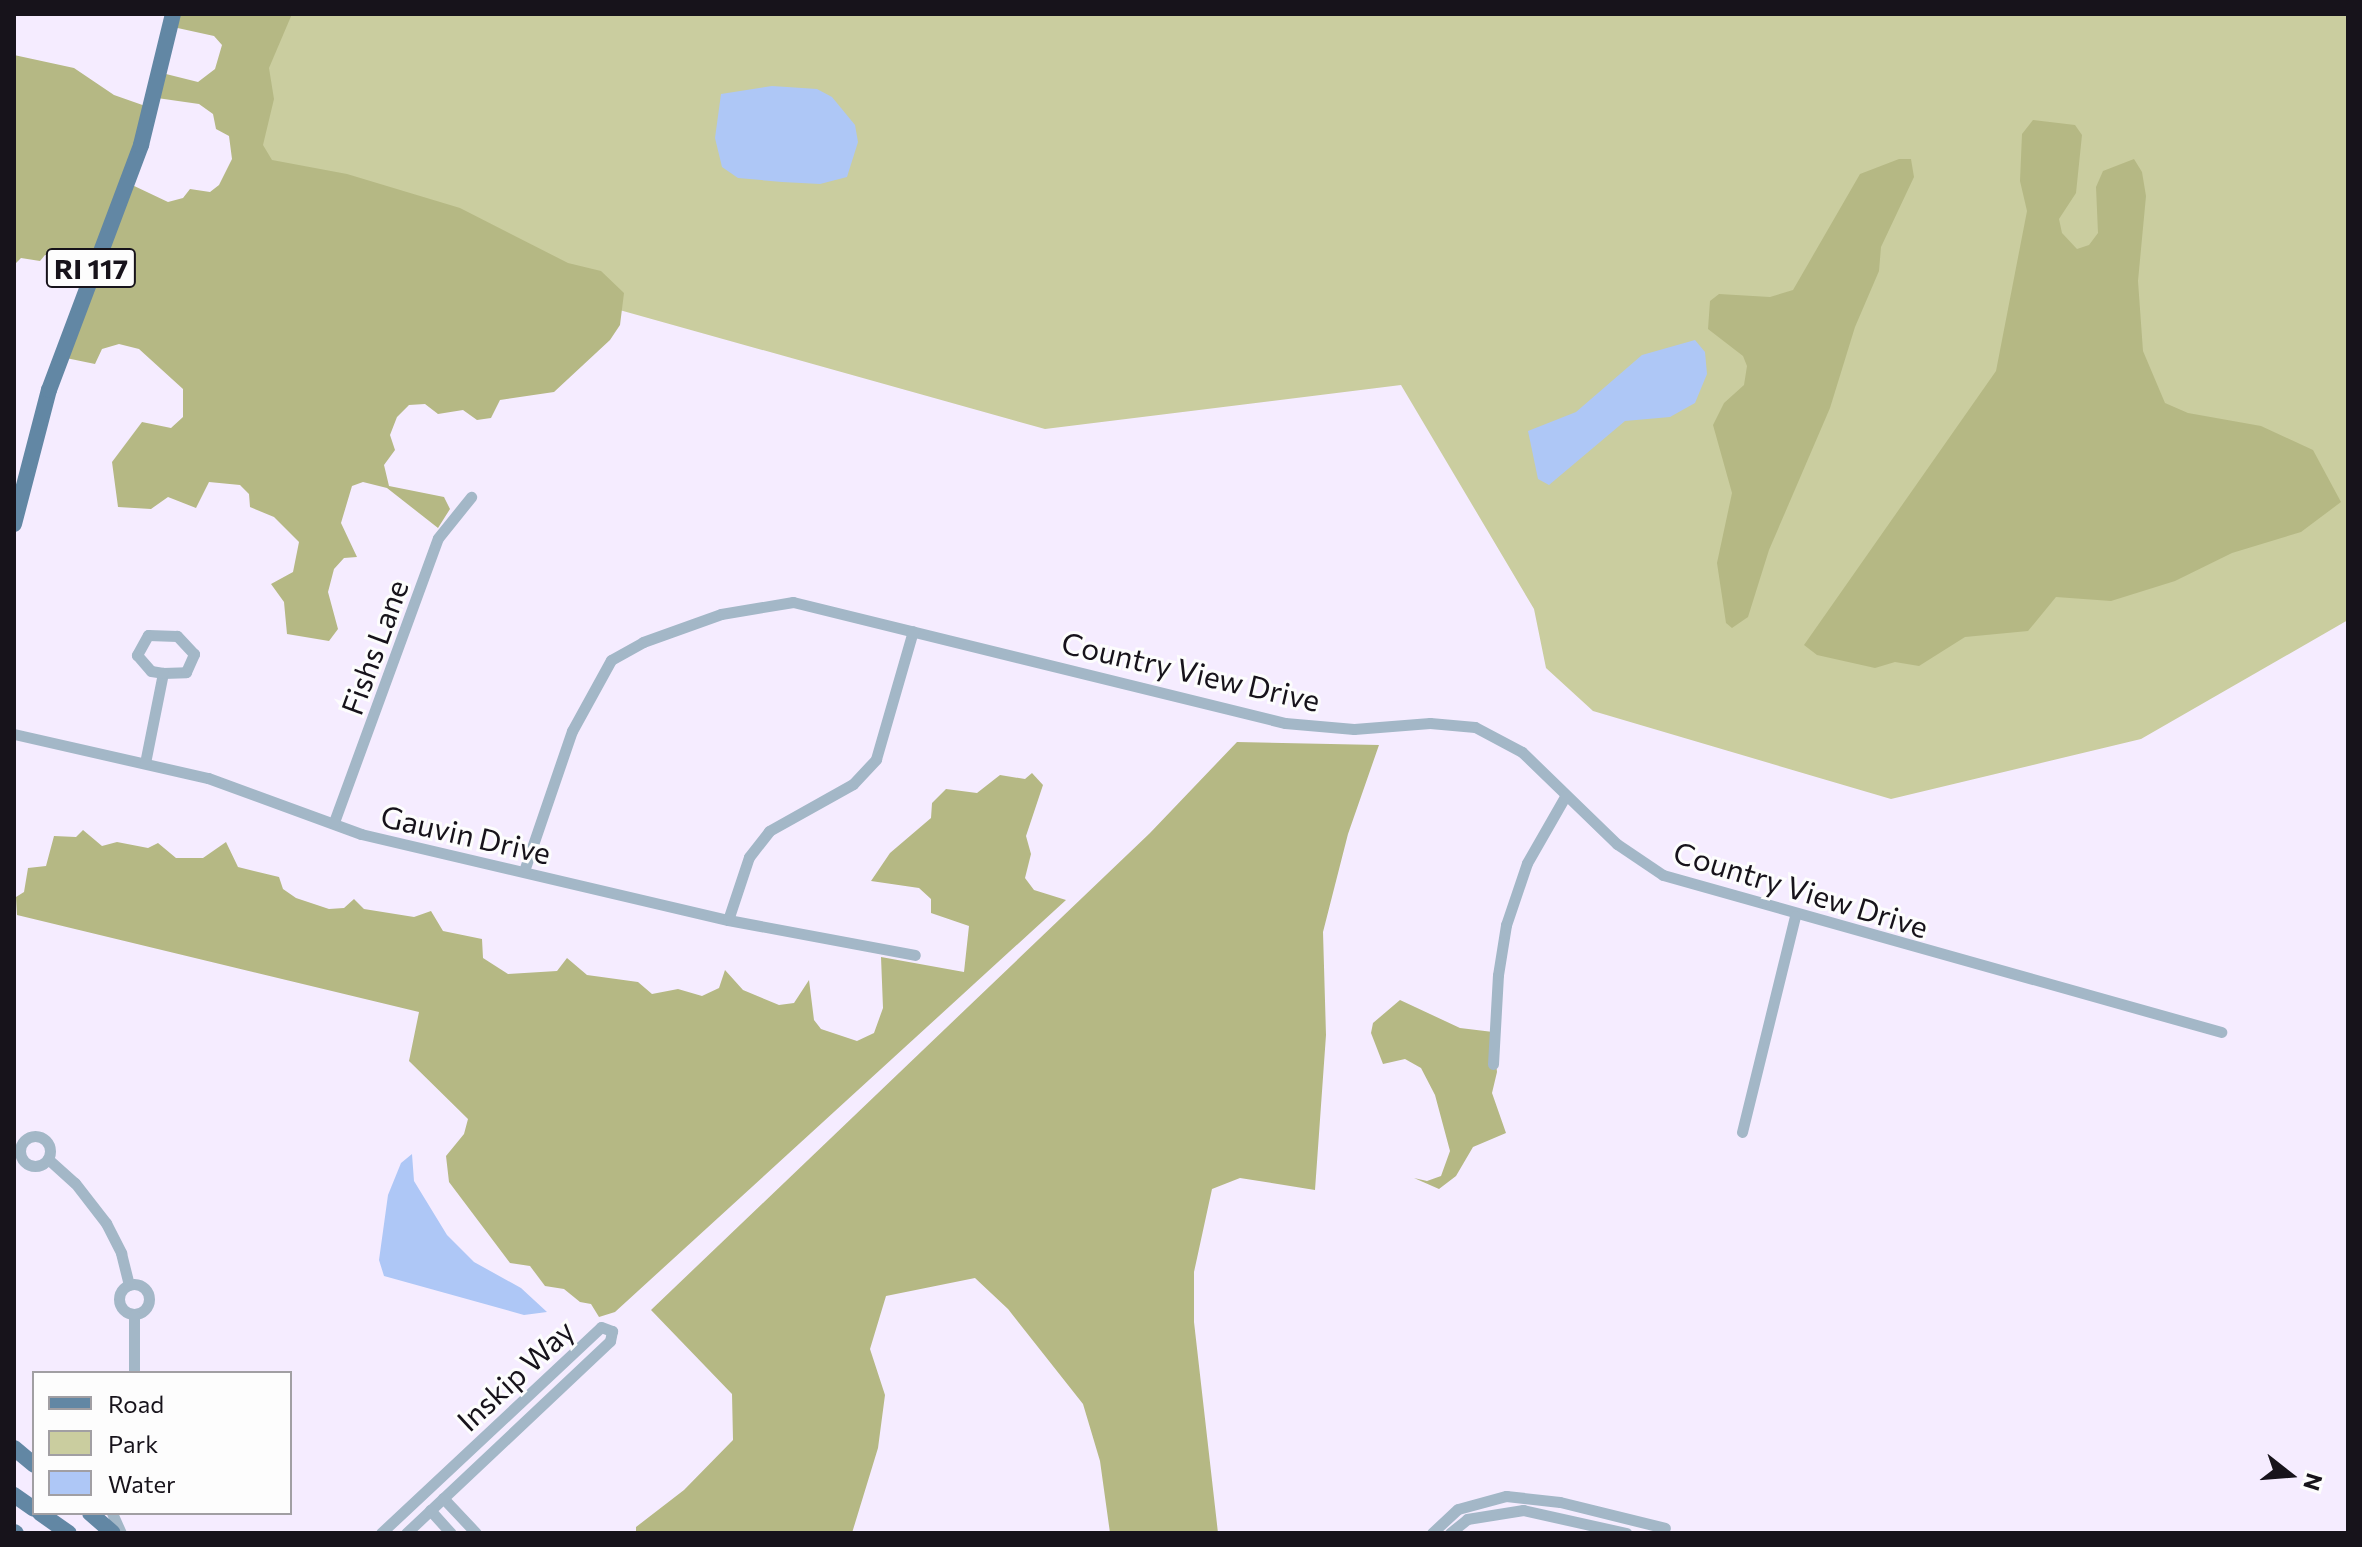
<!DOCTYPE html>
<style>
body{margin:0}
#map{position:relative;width:2362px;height:1547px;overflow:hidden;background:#f5ecff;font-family:Commissioner,sans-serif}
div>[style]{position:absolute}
.green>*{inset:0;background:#cacd9f}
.forest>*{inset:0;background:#b5b884}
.water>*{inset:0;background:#aec7f6}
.minor>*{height:11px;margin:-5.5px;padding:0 5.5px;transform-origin:5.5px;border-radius:5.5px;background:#a3b7c7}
.minor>.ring{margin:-5.5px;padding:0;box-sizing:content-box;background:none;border:11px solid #a3b7c7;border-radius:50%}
.primary>*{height:16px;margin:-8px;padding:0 8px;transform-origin:8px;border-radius:8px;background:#6287a4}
span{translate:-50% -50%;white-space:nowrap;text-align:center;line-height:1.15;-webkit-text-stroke:6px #fdfdfd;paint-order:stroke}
.shield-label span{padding:2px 6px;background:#fdfdfd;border:2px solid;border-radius:6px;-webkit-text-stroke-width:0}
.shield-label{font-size:28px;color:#17131b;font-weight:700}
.street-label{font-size:30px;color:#17131b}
.frame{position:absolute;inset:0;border:16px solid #17131b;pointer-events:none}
.legend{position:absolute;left:32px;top:1371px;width:260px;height:144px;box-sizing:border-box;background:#fdfdfd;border:2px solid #a19fa3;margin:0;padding:10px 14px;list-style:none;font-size:24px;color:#17131b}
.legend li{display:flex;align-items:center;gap:16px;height:40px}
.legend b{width:40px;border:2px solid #a19fa3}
.north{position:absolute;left:2250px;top:1435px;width:80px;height:80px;-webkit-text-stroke:6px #fdfdfd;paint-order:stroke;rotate:107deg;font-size:22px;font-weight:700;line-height:32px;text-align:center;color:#17131b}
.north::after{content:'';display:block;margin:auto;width:28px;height:36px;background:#17131b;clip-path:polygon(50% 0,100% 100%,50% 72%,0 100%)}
</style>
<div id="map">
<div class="green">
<div style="clip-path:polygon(274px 14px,2348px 14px,2348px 620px,2141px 739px,1891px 799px,1593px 711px,1546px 668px,1534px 609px,1401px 385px,1045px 429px,237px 203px)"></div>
</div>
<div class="forest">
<div style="clip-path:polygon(173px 14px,292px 14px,269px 68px,274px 99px,263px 145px,272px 160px,347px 174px,460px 208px,568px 263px,601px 271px,624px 293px,620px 325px,610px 340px,554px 392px,500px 400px,491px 418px,477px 420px,463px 410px,438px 414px,425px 404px,409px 405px,397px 417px,390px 435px,395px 450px,384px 465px,389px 486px,444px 497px,450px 509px,438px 528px,387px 488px,363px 482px,352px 486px,341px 523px,357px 557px,344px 558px,334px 569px,328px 592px,338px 629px,329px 641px,287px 634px,284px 602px,271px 584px,293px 572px,299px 542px,274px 517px,250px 507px,249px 494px,240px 485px,209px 482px,196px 508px,168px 497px,151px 509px,118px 507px,112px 462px,142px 422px,171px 428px,183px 417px,183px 389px,139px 349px,119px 344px,102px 349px,95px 364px,66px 358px,94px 265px,72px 255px,45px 255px,40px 261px,21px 258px,14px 265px,14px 55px,74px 68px,114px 95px,151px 108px,130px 184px,168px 202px,183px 198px,190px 189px,210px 192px,219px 185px,232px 159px,229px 136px,216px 129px,213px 114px,199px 104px,157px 98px,162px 73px,198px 82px,215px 69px,222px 45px,214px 36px,173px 27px)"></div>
<div style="clip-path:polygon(2033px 120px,2075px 125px,2082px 135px,2076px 193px,2059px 219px,2062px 233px,2077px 249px,2089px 245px,2098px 233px,2096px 187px,2103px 171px,2134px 159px,2142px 172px,2146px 196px,2138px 281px,2143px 351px,2165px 403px,2188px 413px,2261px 426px,2313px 450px,2341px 502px,2301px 532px,2232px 553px,2175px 581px,2111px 601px,2056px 597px,2028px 631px,1965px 637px,1919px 666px,1895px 662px,1875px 668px,1817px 655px,1804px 645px,1996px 371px,2027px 211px,2020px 181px,2022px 134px)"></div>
<div style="clip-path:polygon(1899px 159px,1911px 159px,1914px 177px,1881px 247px,1879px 271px,1855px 327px,1830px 408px,1769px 550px,1748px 617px,1732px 628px,1726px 623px,1717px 563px,1732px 493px,1713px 425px,1724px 403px,1744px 385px,1747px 366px,1743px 356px,1708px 329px,1710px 301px,1719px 294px,1770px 297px,1793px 290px,1860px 174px)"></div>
<div style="clip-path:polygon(1237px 742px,1379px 745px,1348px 834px,1323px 932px,1326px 1035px,1315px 1190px,1240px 1178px,1212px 1189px,1194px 1272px,1194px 1322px,1218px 1533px,1110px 1533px,1100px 1461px,1083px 1404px,1008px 1309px,975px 1278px,886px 1296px,870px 1349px,885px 1395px,878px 1448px,852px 1533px,636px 1533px,636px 1527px,684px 1490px,733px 1440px,732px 1394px,651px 1310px,1150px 833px)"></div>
<div style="clip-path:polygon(1032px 773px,1043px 785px,1026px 836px,1031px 854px,1025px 878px,1034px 890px,1066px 900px,615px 1312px,599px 1317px,591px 1304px,580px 1302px,564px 1289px,545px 1286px,530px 1266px,510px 1263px,449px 1182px,446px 1156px,464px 1134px,468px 1119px,409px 1061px,419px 1012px,17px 915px,16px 897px,24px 892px,28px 868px,46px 866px,54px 836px,76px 837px,83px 830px,102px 846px,117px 842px,148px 848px,158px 843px,176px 858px,203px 858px,226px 842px,238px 867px,279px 877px,283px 889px,296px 898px,329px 909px,344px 908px,354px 899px,364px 909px,414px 917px,431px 911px,443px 931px,482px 939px,483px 958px,508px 974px,557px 971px,567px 958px,587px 975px,638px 982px,652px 994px,678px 989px,702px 996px,719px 988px,725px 970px,743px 990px,779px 1005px,794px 1003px,809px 980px,814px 1020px,821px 1029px,857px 1041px,874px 1033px,883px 1008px,881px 957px,964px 972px,969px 926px,931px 913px,931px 899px,919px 888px,871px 881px,890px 853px,931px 818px,932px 803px,946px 789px,977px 793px,1000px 775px,1025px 779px)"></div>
<div style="clip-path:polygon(1400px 1000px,1460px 1028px,1493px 1032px,1497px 1072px,1492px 1093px,1506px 1133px,1473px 1147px,1456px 1176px,1439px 1189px,1414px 1178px,1427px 1181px,1441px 1176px,1450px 1151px,1435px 1095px,1421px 1068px,1405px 1059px,1383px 1064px,1371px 1033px,1373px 1023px)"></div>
</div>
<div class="water">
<div style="clip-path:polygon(772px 86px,817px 89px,832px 97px,855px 125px,858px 142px,847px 177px,820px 184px,782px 182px,738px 178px,722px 167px,715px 138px,721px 94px)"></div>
<div style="clip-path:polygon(1695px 340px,1705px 352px,1707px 374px,1695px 403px,1670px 417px,1625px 421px,1549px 485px,1538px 479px,1528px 431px,1576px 412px,1642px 355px)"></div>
<div style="clip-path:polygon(412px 1154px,414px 1181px,447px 1235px,474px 1262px,521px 1288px,547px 1312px,524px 1315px,384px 1276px,379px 1260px,388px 1195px,401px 1163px)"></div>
</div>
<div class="minor">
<div style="left:14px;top:734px;width:199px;rotate:12.8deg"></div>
<div style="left:208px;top:778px;width:163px;rotate:20.1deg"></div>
<div style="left:361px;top:834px;width:377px;rotate:13.2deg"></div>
<div style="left:728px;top:920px;width:190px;rotate:10.6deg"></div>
<div style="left:145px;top:763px;width:92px;rotate:-78.7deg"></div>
<div style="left:163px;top:673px;width:23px;rotate:-2deg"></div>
<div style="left:186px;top:672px;width:20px;rotate:-66deg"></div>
<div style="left:194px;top:654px;width:25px;rotate:-133deg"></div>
<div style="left:177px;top:636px;width:29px;rotate:-178deg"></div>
<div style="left:148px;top:635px;width:23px;rotate:119deg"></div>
<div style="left:137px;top:655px;width:21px;rotate:49deg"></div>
<div style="left:151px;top:671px;width:12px;rotate:9deg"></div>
<div style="left:334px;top:822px;width:302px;rotate:-69.9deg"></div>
<div style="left:438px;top:538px;width:53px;rotate:-51.2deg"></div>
<div style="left:524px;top:871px;width:148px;rotate:-71.1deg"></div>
<div style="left:572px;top:731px;width:81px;rotate:-61.2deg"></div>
<div style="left:611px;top:660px;width:37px;rotate:-29deg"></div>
<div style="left:643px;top:642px;width:83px;rotate:-19.7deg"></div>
<div style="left:721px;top:614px;width:73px;rotate:-9.5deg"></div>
<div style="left:793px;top:602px;width:507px;rotate:13.82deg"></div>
<div style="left:1285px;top:723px;width:69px;rotate:5deg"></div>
<div style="left:1354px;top:729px;width:76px;rotate:-4.5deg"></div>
<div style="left:1430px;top:723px;width:45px;rotate:5.1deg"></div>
<div style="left:1475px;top:727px;width:53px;rotate:28deg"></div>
<div style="left:1522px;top:752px;width:132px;rotate:44.1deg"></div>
<div style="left:1617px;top:844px;width:55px;rotate:34deg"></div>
<div style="left:1663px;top:875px;width:580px;rotate:15.71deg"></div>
<div style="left:728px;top:920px;width:66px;rotate:-71.6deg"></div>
<div style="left:749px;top:857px;width:33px;rotate:-52deg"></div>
<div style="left:769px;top:831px;width:96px;rotate:-29.2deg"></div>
<div style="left:853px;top:784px;width:34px;rotate:-47deg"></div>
<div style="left:876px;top:759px;width:133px;rotate:-73.9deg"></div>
<div style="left:1493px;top:1064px;width:89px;rotate:-86.8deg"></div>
<div style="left:1498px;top:975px;width:51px;rotate:-80.9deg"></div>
<div style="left:1506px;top:925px;width:65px;rotate:-71.3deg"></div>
<div style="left:1527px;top:863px;width:78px;rotate:-60.2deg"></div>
<div style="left:1742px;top:1132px;width:222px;rotate:-76.2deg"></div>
<div class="ring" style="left:20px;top:1136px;width:19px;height:19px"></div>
<div style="left:48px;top:1159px;width:36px;rotate:42deg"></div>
<div style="left:75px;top:1183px;width:51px;rotate:52.2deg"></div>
<div style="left:106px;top:1223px;width:34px;rotate:63deg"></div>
<div style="left:121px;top:1253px;width:33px;rotate:76deg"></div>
<div class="ring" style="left:119px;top:1284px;width:19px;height:19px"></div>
<div style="left:134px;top:1373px;width:58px;rotate:-90deg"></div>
<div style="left:443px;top:1498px;width:48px;rotate:46.7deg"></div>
<div style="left:430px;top:1510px;width:31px;rotate:48deg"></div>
<div style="left:112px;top:1513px;width:22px;rotate:66deg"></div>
<div style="left:381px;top:1533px;width:301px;rotate:-43.1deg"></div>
<div style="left:601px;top:1327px;width:12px;rotate:20deg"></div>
<div style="left:612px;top:1331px;width:10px;rotate:101deg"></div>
<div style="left:610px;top:1341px;width:280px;rotate:136.7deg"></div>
<div style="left:1432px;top:1533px;width:35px;rotate:-43deg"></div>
<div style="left:1458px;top:1509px;width:50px;rotate:-15.2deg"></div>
<div style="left:1506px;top:1496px;width:54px;rotate:6.3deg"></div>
<div style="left:1560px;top:1502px;width:108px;rotate:13.9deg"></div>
<div style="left:1450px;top:1533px;width:22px;rotate:-39deg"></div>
<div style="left:1467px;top:1519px;width:57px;rotate:-9.1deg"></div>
<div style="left:1523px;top:1510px;width:106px;rotate:12.6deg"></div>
</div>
<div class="primary">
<div style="left:14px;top:524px;width:138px;rotate:-75.4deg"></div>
<div style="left:49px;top:390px;width:262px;rotate:-69.4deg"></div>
<div style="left:141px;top:145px;width:135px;rotate:-76.3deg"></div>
<div style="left:14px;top:1448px;width:26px;rotate:40deg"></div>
<div style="left:14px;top:1495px;width:24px;rotate:35deg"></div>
<div style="left:40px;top:1513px;width:35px;rotate:35deg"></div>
<div style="left:90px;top:1513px;width:30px;rotate:41deg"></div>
<div style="left:14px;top:1532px;width:2px;rotate:27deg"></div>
</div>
<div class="shield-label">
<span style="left:91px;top:268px">RI 117</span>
</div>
<div class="street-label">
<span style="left:374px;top:647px;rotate:-70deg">Fishs Lane</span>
<span style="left:1191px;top:671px;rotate:13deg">Country View Drive</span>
<span style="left:466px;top:834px;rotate:13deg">Gauvin Drive</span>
<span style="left:1801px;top:889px;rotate:17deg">Country View Drive</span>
<span style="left:515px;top:1375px;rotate:-43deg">Inskip Way</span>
</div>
<div class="frame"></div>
<ul class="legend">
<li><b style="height:10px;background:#6287a4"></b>Road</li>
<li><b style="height:22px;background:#cacd9f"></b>Park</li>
<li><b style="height:22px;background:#aec7f6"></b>Water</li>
</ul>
<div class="north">N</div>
</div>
